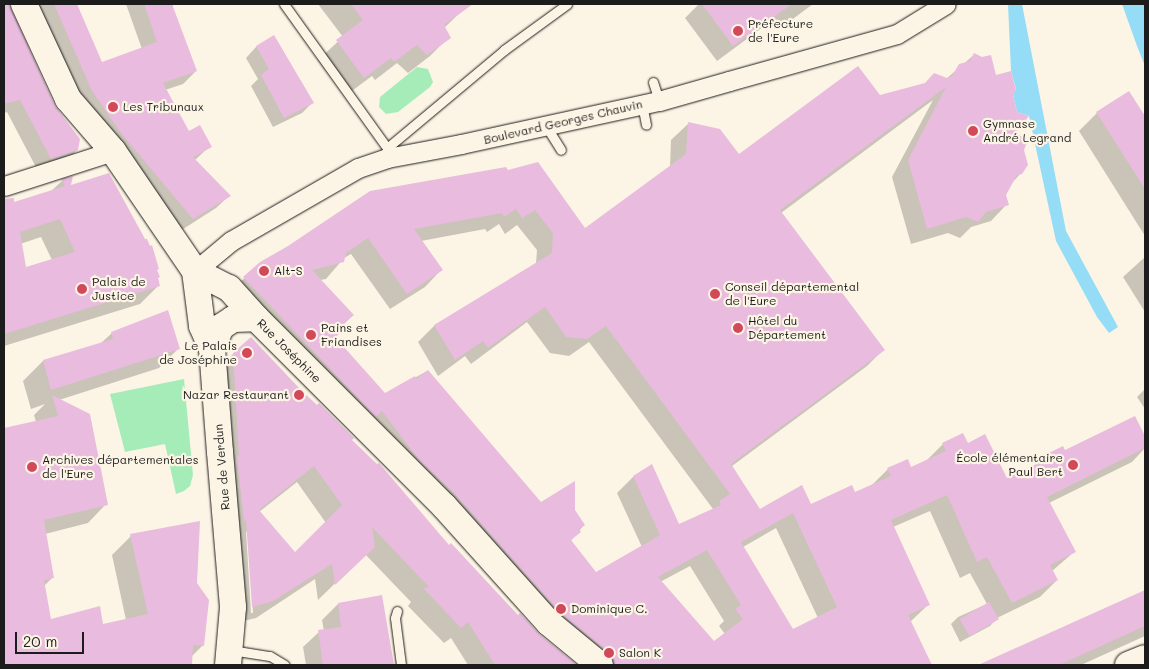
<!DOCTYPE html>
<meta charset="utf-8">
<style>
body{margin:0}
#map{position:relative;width:1149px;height:669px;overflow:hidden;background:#fcf5e5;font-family:Mali,sans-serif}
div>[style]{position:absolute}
.green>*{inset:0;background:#a6ecb9}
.water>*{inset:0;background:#95dcf7}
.shadow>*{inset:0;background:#0003}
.building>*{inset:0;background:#e9bbde;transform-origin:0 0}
.roads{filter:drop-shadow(0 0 1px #1c1c1c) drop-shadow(0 0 1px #1c1c1c)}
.lane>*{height:9px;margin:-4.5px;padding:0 4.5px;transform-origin:4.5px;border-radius:4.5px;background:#fcf5e5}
.street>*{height:19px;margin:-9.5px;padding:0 9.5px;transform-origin:9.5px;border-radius:9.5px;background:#fcf5e5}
.secondary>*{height:26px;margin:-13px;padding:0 13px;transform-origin:13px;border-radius:13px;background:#fcf5e5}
.dots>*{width:14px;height:14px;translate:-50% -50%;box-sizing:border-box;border:2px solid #fcf5e5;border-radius:50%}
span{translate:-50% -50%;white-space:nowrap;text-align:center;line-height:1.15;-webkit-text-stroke:4.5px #fcf5e5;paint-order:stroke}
.poi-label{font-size:12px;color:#1c1c1c}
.left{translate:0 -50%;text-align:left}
.right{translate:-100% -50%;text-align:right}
.street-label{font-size:12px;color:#1c1c1c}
.frame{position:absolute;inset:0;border:5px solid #1c1c1c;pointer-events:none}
.scale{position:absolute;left:15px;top:632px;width:69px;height:22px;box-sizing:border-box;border:2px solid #1c1c1c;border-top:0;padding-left:6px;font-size:15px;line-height:18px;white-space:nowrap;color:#1c1c1c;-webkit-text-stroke:4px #fcf5e5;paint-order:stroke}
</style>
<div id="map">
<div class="green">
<div style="clip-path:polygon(417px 67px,428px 69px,433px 82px,430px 87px,398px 112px,386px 114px,379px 107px,380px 97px)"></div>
<div style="clip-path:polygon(184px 379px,193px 475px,190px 486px,184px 491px,176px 494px,165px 444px,125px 452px,110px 394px)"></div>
</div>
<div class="water">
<div style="clip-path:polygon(1008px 4px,1022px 4px,1066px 231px,1118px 327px,1109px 333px,1097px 317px,1056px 241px,1029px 116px,1017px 112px,1013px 95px,1016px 89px,1011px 71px)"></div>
<div style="clip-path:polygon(1122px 4px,1145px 4px,1145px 66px,1137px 46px)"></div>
</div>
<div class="shadow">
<div style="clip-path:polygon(4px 4px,8px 4px,53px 106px,77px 150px,64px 163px,38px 171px,7px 112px,4px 113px)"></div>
<div style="clip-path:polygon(37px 4px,76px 4px,101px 64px,142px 49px,126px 4px,173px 4px,173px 9px,196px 71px,183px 84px,165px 90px,189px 133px,210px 146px,194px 161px,229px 196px,216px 208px,180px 231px,80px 104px)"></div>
<div style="clip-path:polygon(318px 4px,462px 4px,465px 8px,444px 28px,449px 37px,430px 56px,408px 73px,397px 63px,375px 80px,372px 76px,345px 96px,318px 60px,343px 37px)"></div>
<div style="clip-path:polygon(699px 4px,813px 4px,778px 30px,771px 21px,717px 61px,685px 18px)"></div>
<div style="clip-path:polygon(274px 36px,313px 102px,302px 113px,273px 127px,251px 86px,258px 79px,246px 58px,256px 47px)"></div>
<div style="clip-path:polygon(evenodd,975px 54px,1012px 95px,1013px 133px,1022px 150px,1021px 173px,1011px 184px,1005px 195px,1007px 204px,991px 221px,971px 227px,960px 238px,948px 233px,911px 244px,892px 177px,933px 100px,781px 213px,883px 350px,867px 366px,732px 466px,759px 510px,810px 506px,854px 494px,871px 486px,888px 469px,907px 461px,911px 469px,926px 461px,943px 444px,968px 444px,1006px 480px,1038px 464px,1048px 455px,1065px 452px,1135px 417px,1145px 439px,1145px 448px,1132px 462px,1049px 503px,1074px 552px,1052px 571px,1057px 580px,1040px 597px,997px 618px,990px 626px,960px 642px,951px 624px,958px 617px,987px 604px,970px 573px,960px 578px,930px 511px,893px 527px,929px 604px,910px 622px,931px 665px,587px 665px,227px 294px,261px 263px,505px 168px,585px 230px,670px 167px,671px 140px,688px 124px,738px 156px,879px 97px,946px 79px,975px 54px,499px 224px,505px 234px,517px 225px,537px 250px,536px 264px,434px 326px,418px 342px,438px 376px,465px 356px,471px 364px,527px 322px,550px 353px,569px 356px,589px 342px,713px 509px,679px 526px,652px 466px,633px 477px,617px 493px,642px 547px,595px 574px,570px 542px,584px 525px,574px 510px,541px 504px,427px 371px,384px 395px,334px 338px,338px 330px,353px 315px,320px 280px,326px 279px,344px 258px,351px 254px,390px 309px,425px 287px,441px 270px,421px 241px,485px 229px,487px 232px,499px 224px,975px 54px,776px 528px,818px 618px,793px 630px,743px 547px,776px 528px,975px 54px,690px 566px,724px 621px,719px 626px,725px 634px,713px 642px,660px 582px,690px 566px)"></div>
<div style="clip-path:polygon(1129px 93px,1145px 118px,1145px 236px,1079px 131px,1097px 113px)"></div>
<div style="clip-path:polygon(evenodd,71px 178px,70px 186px,156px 270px,159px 285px,140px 304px,4px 346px,4px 206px,50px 192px,62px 181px,71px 178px,41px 237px,52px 260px,25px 268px,20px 244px,41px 237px)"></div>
<div style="clip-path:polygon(1145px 257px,1145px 312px,1123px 277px)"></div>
<div style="clip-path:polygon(112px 333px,179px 348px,159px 368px,59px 400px,106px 504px,88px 523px,45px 534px,53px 577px,44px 586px,50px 621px,103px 626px,126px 620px,112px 555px,131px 536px,196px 583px,203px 645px,191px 657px,191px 665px,4px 665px,4px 429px,36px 422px,34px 415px,45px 404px,31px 409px,23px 381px,43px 361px,100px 344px)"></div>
<div style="clip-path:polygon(evenodd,233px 354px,300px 391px,350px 440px,449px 546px,518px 617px,575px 665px,468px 665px,451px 638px,444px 643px,408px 606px,411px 602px,365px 554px,318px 600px,315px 579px,256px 618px,235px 623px,216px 371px,233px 354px,297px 482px,326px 523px,295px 554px,259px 512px,297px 482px,233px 354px,246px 531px,248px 534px,253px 613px,251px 613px,246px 531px)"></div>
<div style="clip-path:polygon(1145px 389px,1145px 409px,1137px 397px)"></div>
<div style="clip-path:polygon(1145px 592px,1145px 636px,1081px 665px,993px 665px,1051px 634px)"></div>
<div style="clip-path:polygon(381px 597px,392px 665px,306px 665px,303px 647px,319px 632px,324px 631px,322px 620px,338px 604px)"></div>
</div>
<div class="building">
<div style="clip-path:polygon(4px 4px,9px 4px,55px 106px,80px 139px,78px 150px,51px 159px,20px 100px,4px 104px)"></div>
<div style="clip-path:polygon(54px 4px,77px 4px,102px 62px,157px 42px,144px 4px,172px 4px,197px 71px,163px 83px,189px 131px,200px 125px,212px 147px,193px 157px,231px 196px,193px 219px,121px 133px,92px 91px)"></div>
<div style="clip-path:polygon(351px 4px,473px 4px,444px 25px,451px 38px,427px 55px,417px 45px,394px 62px,391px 58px,364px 78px,336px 40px,363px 20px)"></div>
<div style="clip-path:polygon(702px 4px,792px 4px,733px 46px)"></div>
<div style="clip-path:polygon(274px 35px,314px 103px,284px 118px,261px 75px,269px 69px,256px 46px)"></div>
<div style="clip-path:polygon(evenodd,974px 53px,982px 57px,991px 55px,996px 75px,1011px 71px,1016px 90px,1013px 95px,1017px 112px,1029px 116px,1015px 133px,1028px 140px,1024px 150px,1028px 165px,1022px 174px,1017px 175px,1006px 195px,1009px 205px,986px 212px,978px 222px,966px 217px,927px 229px,908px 160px,946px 87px,780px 210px,885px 350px,731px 464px,760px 509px,802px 485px,811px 504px,852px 485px,855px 492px,891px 476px,887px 468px,908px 459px,911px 467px,946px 451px,942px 443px,963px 433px,968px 443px,985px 434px,1007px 478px,1049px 458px,1047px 454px,1063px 446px,1065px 450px,1135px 416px,1145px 436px,1145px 448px,1047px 497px,1076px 552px,1050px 565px,1058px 580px,1012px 603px,987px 557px,977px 562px,947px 495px,891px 520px,930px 605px,908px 615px,932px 665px,615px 665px,610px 654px,559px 612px,452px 491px,419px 460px,382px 411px,376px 417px,243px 277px,260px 262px,288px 246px,370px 191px,506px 167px,508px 170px,538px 162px,585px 228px,686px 154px,688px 122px,720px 129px,739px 154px,858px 66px,880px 95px,925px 83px,934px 73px,947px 78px,952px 76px,959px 64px,970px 61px,974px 53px,516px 209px,522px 218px,535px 210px,553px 233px,552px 253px,434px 325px,455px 360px,483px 341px,488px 348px,545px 307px,566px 337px,587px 339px,606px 326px,730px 494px,719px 501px,721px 505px,679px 524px,652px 464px,633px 476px,660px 535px,596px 572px,571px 540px,581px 532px,579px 529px,585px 525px,575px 510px,575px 481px,541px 502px,428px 370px,416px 379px,415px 376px,385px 393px,335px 337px,342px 332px,338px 328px,354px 315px,312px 270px,344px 262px,346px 253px,368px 238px,407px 294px,443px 270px,414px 229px,502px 213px,504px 217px,516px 209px,974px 53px,793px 513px,837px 607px,793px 629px,741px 542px,793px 513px,974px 53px,707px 550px,741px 605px,735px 609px,743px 619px,714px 641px,658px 577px,707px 550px)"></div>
<div style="clip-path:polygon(1129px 91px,1145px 116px,1145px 189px,1096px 112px)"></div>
<div style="clip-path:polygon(evenodd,109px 173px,145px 239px,147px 239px,150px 246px,152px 245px,159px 269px,157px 270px,160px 277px,158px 278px,160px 286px,4px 334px,4px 199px,14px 198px,14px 202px,65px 186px,61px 179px,73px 176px,71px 185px,109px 173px,60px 219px,75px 252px,26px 267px,20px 232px,60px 219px)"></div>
<div style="clip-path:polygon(168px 310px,180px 349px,51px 390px,43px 360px,113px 339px,111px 332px)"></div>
<div style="clip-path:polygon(evenodd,251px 337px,301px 390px,317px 405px,319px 403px,354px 438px,352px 440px,377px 464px,379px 463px,449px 545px,451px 543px,518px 615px,520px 613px,539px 634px,577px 665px,495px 665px,468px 622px,461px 628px,423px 588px,429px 587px,372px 527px,375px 547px,335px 585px,332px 564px,273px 601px,252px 607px,246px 520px,244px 521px,237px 457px,239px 455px,233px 353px,251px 337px,314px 466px,342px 505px,295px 552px,259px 510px,314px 466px)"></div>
<div style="clip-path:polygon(52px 395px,90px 414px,108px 505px,44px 520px,54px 578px,44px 580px,51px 619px,100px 606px,103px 624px,148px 614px,130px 534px,200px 521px,197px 583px,209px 600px,204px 646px,193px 645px,192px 665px,4px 665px,4px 428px,58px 416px)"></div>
<div style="clip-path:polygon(1145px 590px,1145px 626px,1059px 665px,978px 665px)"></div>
<div style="clip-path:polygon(382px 595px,394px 665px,323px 665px,318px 630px,341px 627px,338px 603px)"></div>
<div style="left:989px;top:602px;width:20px;height:34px;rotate:60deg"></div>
</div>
<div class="roads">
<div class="lane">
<div style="left:284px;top:4px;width:177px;rotate:54.4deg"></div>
<div style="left:653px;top:82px;width:20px;rotate:72deg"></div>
<div style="left:642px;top:104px;width:21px;rotate:79deg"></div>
<div style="left:546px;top:126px;width:28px;rotate:58deg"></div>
<div style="left:387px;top:158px;width:10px;rotate:-90deg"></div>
<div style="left:387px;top:148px;width:153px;rotate:-39.9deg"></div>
<div style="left:504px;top:50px;width:78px;rotate:-36.1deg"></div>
<div style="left:397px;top:611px;width:7px;rotate:106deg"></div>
<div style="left:395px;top:618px;width:47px;rotate:82.7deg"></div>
<div style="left:231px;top:650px;width:39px;rotate:9deg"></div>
<div style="left:270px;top:656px;width:17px;rotate:31deg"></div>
</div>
<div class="street">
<div style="left:4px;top:186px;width:114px;rotate:-17.8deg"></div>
<div style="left:195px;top:271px;width:47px;rotate:-39.8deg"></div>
<div style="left:231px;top:241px;width:146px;rotate:-29.9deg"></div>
<div style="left:358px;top:168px;width:31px;rotate:-19deg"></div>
<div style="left:387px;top:158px;width:75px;rotate:-10.7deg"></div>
<div style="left:461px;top:144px;width:203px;rotate:-12.3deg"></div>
<div style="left:659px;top:101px;width:73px;rotate:-15.9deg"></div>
<div style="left:729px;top:81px;width:174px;rotate:-15.6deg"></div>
<div style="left:897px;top:34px;width:57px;rotate:-31.5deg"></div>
</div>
<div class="secondary">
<div style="left:24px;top:4px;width:105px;rotate:65.1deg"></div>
<div style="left:68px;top:99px;width:69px;rotate:49.1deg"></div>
<div style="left:113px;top:151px;width:145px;rotate:55.7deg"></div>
<div style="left:195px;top:271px;width:38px;rotate:27deg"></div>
<div style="left:229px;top:288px;width:40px;rotate:48deg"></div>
<div style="left:256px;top:318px;width:266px;rotate:45deg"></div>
<div style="left:444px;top:506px;width:157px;rotate:48.1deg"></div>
<div style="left:549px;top:623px;width:66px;rotate:39.5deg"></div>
<div style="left:195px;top:271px;width:55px;rotate:82.7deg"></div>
<div style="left:202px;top:326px;width:24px;rotate:66deg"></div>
<div style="left:212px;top:348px;width:104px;rotate:85.6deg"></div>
<div style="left:220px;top:452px;width:156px;rotate:85.2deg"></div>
<div style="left:233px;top:607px;width:58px;rotate:94.9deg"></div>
<div style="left:212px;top:348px;width:23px;rotate:-67deg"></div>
<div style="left:221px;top:327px;width:14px;rotate:-34deg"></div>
<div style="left:233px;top:319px;width:23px;rotate:-2deg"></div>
<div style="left:1128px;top:665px;width:18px;rotate:-22deg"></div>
</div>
</div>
<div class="dots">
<div style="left:738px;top:31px;background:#d1495b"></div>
<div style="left:113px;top:107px;background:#d1495b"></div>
<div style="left:973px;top:131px;background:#d1495b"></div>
<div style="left:264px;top:271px;background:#d1495b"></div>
<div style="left:82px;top:289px;background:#d1495b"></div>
<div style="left:715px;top:294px;background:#d1495b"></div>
<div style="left:738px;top:328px;background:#d1495b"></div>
<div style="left:311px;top:335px;background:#d1495b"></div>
<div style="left:247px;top:353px;background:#d1495b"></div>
<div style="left:299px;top:395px;background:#d1495b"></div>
<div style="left:1073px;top:465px;background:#d1495b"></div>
<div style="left:32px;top:467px;background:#d1495b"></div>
<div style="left:561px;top:609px;background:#d1495b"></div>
<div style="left:609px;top:653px;background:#d1495b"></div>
</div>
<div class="poi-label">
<span class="left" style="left:748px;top:31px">Préfecture<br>de l'Eure</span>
<span class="left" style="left:123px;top:107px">Les Tribunaux</span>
<span class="left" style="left:983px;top:131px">Gymnase<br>André Legrand</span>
<span class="left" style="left:274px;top:271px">Alt-S</span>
<span class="left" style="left:92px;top:289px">Palais de<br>Justice</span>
<span class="left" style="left:725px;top:294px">Conseil départemental<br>de l'Eure</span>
<span class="left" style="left:748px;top:328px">Hôtel du<br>Département</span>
<span class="left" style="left:321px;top:335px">Pains et<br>Friandises</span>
<span class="right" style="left:237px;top:353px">Le Palais<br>de Joséphine</span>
<span class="right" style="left:289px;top:395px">Nazar Restaurant</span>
<span class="right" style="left:1063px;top:465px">École élémentaire<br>Paul Bert</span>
<span class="left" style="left:42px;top:467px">Archives départementales<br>de l'Eure</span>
<span class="left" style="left:571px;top:609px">Dominique C.</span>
<span class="left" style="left:619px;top:653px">Salon K</span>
</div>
<div class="street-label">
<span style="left:563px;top:122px;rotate:-13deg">Boulevard Georges Chauvin</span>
<span style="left:289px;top:351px;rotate:45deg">Rue Joséphine</span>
<span style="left:222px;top:467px;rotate:-95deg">Rue de Verdun</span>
</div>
<div class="frame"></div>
<div class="scale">20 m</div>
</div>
